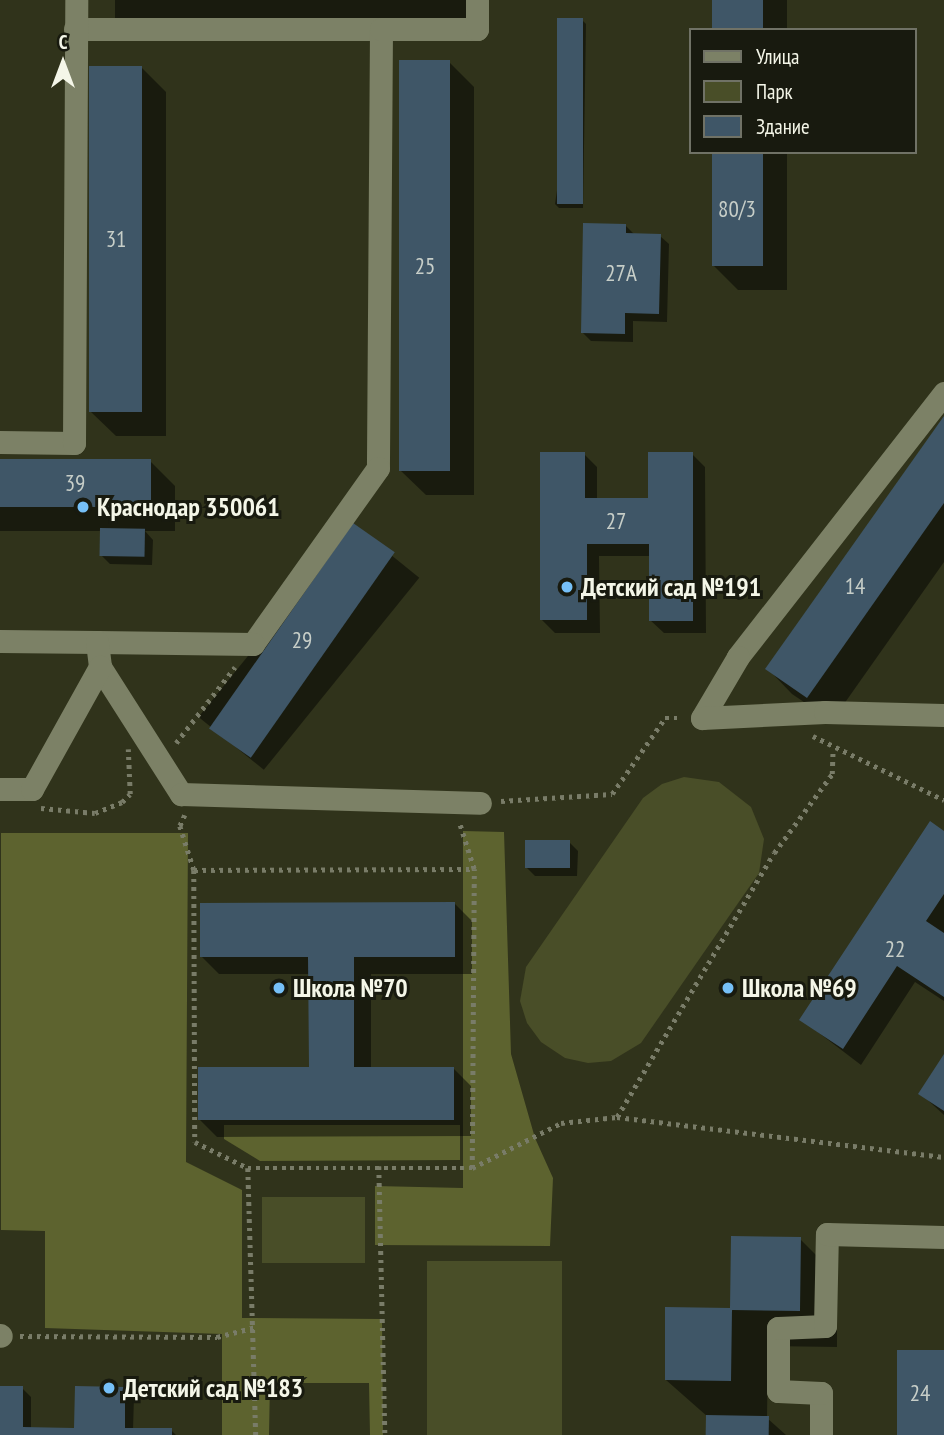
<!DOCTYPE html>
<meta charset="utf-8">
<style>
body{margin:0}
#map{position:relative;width:944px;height:1435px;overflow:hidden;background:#30331b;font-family:"PT Sans Narrow",sans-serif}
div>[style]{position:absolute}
.green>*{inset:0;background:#494e28;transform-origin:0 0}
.forest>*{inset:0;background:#5d632f}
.shadow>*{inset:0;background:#0007;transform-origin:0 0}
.building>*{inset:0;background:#3f5667;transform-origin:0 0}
.path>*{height:4.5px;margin-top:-2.25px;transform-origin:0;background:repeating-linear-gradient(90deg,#797c68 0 3.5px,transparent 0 8.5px)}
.minor>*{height:23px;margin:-11.5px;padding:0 11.5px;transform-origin:11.5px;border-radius:11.5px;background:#7c8166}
.dots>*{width:19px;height:19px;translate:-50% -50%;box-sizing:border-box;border:4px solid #181a0f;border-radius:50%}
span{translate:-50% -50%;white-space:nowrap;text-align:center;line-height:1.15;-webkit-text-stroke:6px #181a0f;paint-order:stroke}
.number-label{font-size:23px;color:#c7cec8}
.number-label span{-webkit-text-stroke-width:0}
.poi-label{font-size:26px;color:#f4f6e8;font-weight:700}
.left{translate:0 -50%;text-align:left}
.legend{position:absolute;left:689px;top:28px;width:228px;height:126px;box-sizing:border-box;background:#181a0f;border:2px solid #707266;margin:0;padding:9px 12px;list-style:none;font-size:21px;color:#f4f6e8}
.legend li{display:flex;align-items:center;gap:14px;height:35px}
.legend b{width:35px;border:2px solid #707266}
.north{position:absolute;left:28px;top:28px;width:70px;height:70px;-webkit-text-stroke:5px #181a0f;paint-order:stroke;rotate:0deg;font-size:19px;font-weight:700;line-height:28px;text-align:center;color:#f4f6e8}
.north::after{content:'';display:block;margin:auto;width:24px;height:32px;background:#f4f6e8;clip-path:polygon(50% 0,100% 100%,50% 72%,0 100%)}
</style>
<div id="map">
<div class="green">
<div style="clip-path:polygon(684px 777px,719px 782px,751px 807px,764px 839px,759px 873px,641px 1043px,611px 1061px,588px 1063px,565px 1058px,541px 1042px,527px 1023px,520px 1001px,526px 967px,643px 798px,662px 784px)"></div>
<div style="left:262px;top:1197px;width:103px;height:66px"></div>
<div style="left:427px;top:1261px;width:135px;height:174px"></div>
</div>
<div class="forest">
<div style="clip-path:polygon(463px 831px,504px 832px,511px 1054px,535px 1138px,553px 1178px,550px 1246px,375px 1245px,375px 1186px,463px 1188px)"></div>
<div style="clip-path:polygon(1px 833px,188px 833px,186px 1162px,242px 1190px,242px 1318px,382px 1319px,383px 1435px,370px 1435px,369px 1383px,270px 1383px,269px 1435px,222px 1435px,222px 1334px,45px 1328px,45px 1231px,1px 1230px)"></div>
<div style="clip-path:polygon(224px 1125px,460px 1125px,460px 1160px,260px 1161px,224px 1139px)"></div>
</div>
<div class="shadow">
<div style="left:115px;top:0;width:354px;height:25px"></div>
<div style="left:713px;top:0;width:74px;height:30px"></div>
<div style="clip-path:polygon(582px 20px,586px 24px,583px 208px,559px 208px,555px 204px)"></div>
<div style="clip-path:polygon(449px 62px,474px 87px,474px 495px,426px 495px,401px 471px)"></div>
<div style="clip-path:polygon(142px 68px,166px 92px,166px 436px,116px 436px,91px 412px)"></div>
<div style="clip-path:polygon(713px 152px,787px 152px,787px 290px,738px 290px,713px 265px)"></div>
<div style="clip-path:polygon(625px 225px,634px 234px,660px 236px,669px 244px,667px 322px,633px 321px,633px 342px,591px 341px,582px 332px)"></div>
<div style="clip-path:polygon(944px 419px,944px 562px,832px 721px,792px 694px,768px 669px)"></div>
<div style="clip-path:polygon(584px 454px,597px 467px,597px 500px,650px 500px,692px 454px,705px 467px,706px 633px,664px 633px,650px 620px,650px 556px,599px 556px,600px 633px,555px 633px,542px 620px)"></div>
<div style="clip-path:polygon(0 461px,150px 461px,175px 486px,175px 531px,145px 531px,153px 540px,152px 565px,110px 564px,101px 555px,102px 531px,0 531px)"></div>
<div style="left:354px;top:525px;width:84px;height:247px;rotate:39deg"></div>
<div style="clip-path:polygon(944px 833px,944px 1001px,915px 982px,861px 1065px,802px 1020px)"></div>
<div style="clip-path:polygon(569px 842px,578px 851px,577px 876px,535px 876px,526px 867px)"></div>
<div style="clip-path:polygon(455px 904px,472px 921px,472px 974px,371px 974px,371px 1069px,454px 1069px,471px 1086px,471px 1136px,217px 1137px,200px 1120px,310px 1069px,310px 974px,219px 974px,201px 956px)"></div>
<div style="clip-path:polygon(944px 1057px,944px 1115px,920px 1093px)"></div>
<div style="clip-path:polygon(800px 1239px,837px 1276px,837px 1347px,768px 1346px,767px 1418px,786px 1435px,708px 1435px,708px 1417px,666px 1380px)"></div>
<div style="clip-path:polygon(0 1388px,22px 1388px,31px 1397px,31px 1429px,76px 1430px,125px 1388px,134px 1397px,133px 1430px,171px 1430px,176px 1435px,0 1435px)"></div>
</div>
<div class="building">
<div style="left:712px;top:0;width:51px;height:30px"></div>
<div style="left:557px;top:18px;width:26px;height:186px"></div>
<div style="left:399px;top:60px;width:51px;height:411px"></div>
<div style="left:89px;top:66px;width:53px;height:346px"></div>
<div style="left:712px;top:152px;width:51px;height:114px"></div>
<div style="clip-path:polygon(583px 223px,626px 224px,626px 233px,661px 234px,659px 314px,625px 313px,625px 334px,581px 333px)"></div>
<div style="clip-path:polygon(944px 416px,944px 503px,807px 698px,765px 669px)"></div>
<div style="clip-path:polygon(540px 452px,585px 452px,585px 498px,648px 498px,648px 452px,693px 452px,693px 621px,649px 621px,649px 544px,587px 544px,587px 620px,540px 620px)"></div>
<div style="left:0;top:459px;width:151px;height:48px"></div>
<div style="left:353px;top:523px;width:51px;height:251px;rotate:35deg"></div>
<div style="left:100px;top:528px;width:45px;height:28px;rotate:1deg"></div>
<div style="clip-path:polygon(930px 821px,944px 831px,944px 894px,926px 921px,944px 933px,944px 997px,897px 966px,843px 1049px,799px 1020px)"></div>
<div style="left:525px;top:840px;width:45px;height:28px"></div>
<div style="clip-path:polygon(455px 902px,455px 957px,354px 957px,354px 1067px,454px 1067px,454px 1120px,198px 1120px,198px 1067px,309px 1067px,308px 957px,200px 957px,200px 903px)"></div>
<div style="clip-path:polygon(944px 1054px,944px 1111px,918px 1094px)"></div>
<div style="clip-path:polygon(731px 1236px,801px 1237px,800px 1311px,732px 1310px,731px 1381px,665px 1380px,665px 1307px,730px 1308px)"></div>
<div style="left:944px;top:1350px;width:85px;height:47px;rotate:90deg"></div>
<div style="clip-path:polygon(0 1386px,23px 1386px,23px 1427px,74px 1428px,75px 1386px,125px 1387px,125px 1428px,172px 1428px,172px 1435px,0 1435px)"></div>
<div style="left:706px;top:1415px;width:63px;height:20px;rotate:1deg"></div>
</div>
<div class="path">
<div style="left:813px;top:736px;width:146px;rotate:26deg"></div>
<div style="left:176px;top:743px;width:96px;rotate:-52.2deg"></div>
<div style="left:501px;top:801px;width:111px;rotate:-3.6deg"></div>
<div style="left:612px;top:794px;width:93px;rotate:-55.1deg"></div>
<div style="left:665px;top:718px;width:15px"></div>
<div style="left:41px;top:808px;width:54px;rotate:5.3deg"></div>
<div style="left:95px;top:813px;width:29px;rotate:-22deg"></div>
<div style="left:122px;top:802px;width:11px;rotate:-45deg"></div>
<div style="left:130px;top:794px;width:45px;rotate:-92.5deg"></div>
<div style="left:185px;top:815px;width:12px;rotate:114deg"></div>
<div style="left:180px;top:826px;width:46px;rotate:72.3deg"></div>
<div style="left:194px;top:870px;width:272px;rotate:89.8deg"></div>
<div style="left:195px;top:1142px;width:59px;rotate:26.1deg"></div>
<div style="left:248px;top:1168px;width:224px"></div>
<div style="left:472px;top:1168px;width:299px;rotate:-89.6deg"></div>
<div style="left:474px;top:869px;width:46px;rotate:-107.7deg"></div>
<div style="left:194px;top:870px;width:280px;rotate:-0.2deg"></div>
<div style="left:617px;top:1117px;width:307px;rotate:-59.3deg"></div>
<div style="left:774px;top:853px;width:98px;rotate:-53.7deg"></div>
<div style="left:832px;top:774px;width:24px;rotate:-88deg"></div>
<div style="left:379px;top:1166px;width:269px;rotate:88.7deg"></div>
<div style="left:248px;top:1168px;width:267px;rotate:88.3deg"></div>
<div style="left:472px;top:1168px;width:100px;rotate:-26.8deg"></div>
<div style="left:561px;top:1123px;width:56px;rotate:-6.1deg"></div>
<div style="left:617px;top:1117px;width:329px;rotate:7deg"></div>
<div style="left:20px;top:1336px;width:197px;rotate:0.3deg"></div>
<div style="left:217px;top:1337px;width:40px;rotate:-14.4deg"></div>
</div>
<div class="minor">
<div style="left:75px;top:29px;width:306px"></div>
<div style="left:381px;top:29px;width:439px;rotate:90.4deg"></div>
<div style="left:378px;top:468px;width:216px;rotate:125.4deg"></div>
<div style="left:253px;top:644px;width:156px;rotate:-179.3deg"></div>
<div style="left:381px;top:29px;width:96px"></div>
<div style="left:477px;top:29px;width:29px;rotate:-90deg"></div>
<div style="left:944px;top:393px;width:335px;rotate:128deg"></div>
<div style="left:738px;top:657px;width:71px;rotate:120.5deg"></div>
<div style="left:702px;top:718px;width:123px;rotate:-2.8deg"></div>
<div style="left:825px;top:712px;width:119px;rotate:1.4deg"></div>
<div style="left:0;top:442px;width:74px;rotate:0.8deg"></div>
<div style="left:74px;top:443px;width:443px;rotate:-89.7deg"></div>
<div style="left:0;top:641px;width:97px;rotate:0.6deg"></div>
<div style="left:97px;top:642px;width:25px;rotate:83deg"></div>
<div style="left:100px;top:667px;width:151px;rotate:57.5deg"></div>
<div style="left:181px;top:794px;width:299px;rotate:1.7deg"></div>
<div style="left:0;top:789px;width:32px"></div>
<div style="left:32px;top:789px;width:140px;rotate:-60.9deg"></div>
<div style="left:0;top:1335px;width:1px;rotate:45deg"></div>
<div style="left:821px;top:1435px;width:42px;rotate:-90deg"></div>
<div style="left:821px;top:1393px;width:43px;rotate:-177.3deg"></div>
<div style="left:778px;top:1391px;width:63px;rotate:-90deg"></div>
<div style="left:778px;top:1328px;width:47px;rotate:-2.4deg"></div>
<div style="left:825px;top:1326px;width:92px;rotate:-88.8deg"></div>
<div style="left:827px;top:1234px;width:117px;rotate:1.5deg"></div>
</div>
<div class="dots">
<div style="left:83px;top:507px;background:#76c0f7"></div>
<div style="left:567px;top:587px;background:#76c0f7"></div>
<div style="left:279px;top:988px;background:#76c0f7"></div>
<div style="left:728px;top:988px;background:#76c0f7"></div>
<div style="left:109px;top:1388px;background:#76c0f7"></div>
</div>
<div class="number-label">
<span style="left:737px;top:209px">80/3</span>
<span style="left:116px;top:239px">31</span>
<span style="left:425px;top:266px">25</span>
<span style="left:621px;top:273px">27А</span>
<span style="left:75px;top:483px">39</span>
<span style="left:616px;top:521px">27</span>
<span style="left:855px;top:586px">14</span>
<span style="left:302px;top:640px">29</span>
<span style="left:895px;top:949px">22</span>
<span style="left:920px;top:1393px">24</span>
</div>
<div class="poi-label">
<span class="left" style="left:97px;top:507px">Краснодар 350061</span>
<span class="left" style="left:581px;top:587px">Детский сад №191</span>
<span class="left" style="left:293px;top:988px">Школа №70</span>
<span class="left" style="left:742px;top:988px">Школа №69</span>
<span class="left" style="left:123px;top:1388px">Детский сад №183</span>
</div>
<ul class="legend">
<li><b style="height:9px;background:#7c8166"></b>Улица</li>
<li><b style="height:19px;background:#494e28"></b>Парк</li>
<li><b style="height:19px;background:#3f5667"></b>Здание</li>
</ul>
<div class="north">С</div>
</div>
